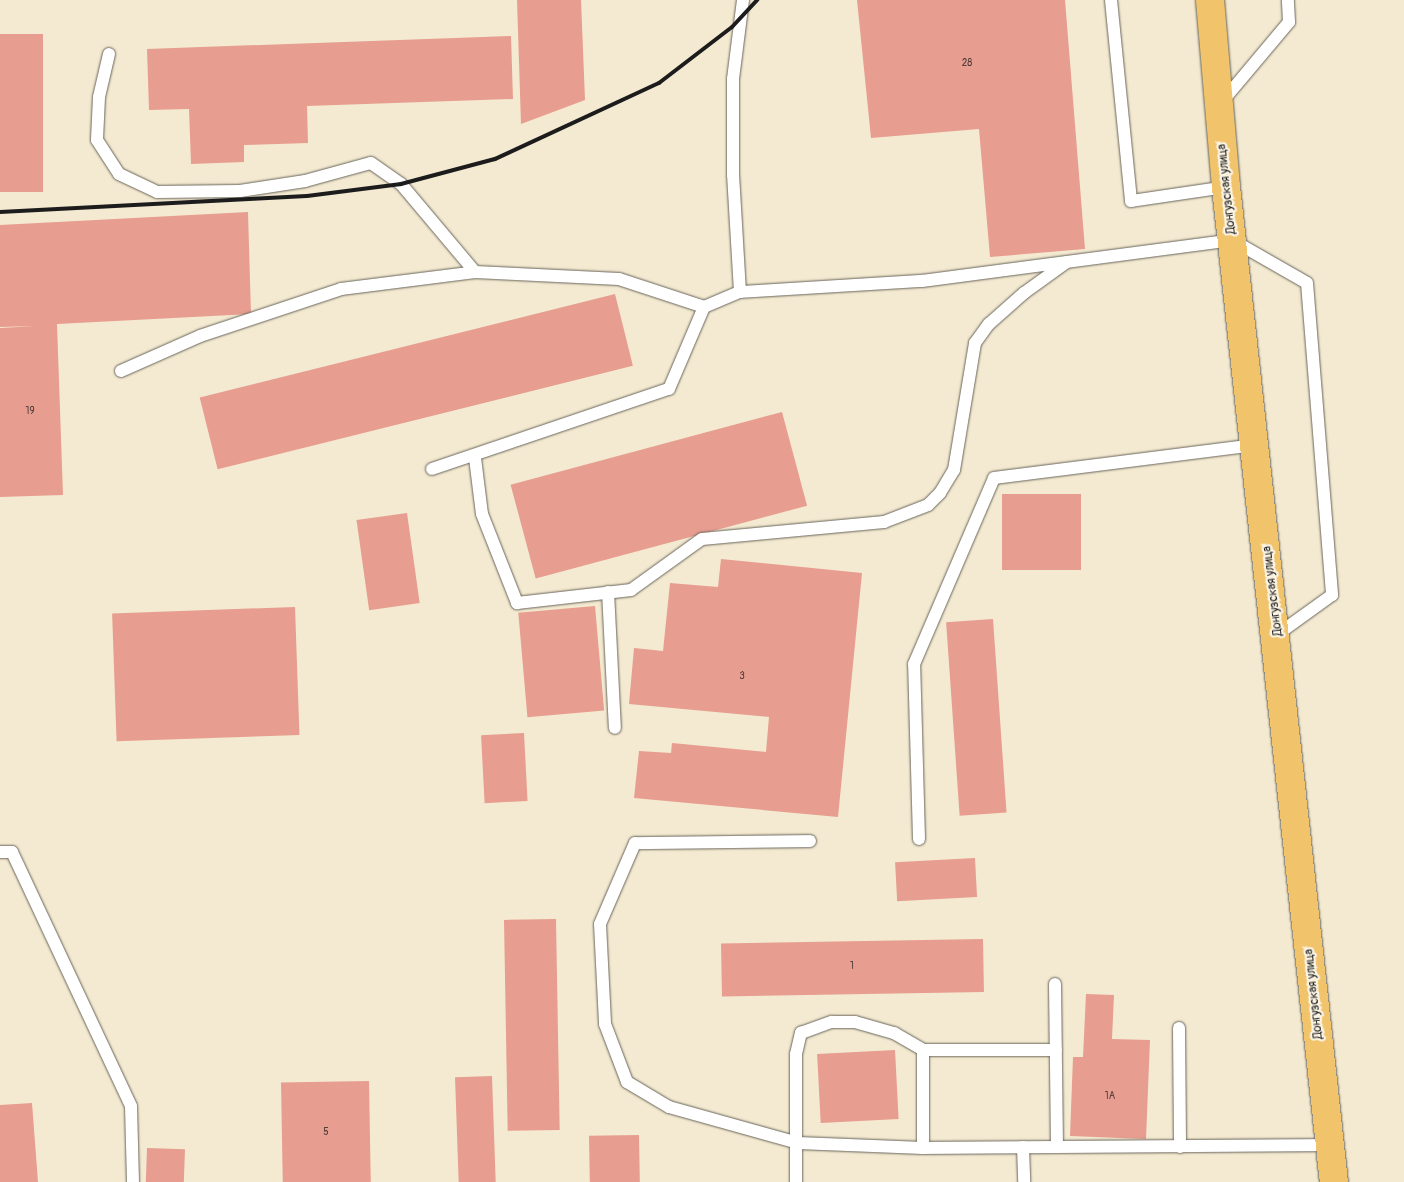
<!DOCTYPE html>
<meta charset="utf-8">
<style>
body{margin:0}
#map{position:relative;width:1404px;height:1182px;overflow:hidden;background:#f4ead1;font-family:Pangolin,sans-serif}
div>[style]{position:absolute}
.building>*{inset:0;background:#e79d8f;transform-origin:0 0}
.roads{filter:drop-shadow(0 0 1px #68645b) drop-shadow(0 0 1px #68645b)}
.lane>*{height:12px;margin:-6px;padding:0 6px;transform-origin:6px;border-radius:6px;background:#fff}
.highway>*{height:28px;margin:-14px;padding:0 14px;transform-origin:14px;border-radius:14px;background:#f1c36a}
.rail>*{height:4px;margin:-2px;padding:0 2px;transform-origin:2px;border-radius:2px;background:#1c1c1c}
span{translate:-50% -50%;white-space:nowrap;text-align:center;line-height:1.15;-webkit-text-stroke:4.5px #fcf5e5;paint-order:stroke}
.number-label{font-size:10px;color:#4f3c39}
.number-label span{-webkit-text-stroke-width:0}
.street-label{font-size:12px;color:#1c1c1c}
</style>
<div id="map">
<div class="building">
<div style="clip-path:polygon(517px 0,581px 0,585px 100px,521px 124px)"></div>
<div style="clip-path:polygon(857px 0,1065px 0,1085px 249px,990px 257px,979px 129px,871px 138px)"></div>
<div style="left:0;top:34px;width:43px;height:158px"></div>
<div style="clip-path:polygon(511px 36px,513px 99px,307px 106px,308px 143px,244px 145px,244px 162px,191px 164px,189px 109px,149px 110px,147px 49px)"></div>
<div style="clip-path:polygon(248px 212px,251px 314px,57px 324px,63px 495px,0 497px,0 328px,36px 326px,0 327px,0 225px)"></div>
<div style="left:615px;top:294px;width:74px;height:428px;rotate:76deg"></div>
<div style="left:782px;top:412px;width:97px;height:281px;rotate:75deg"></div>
<div style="left:1002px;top:494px;width:79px;height:76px"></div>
<div style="left:407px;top:513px;width:91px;height:51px;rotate:82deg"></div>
<div style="clip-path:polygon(721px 559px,862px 573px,838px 817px,634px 798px,639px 751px,671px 753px,672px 743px,766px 752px,769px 717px,629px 704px,634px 648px,663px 651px,670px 583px,718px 587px)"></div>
<div style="left:595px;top:606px;width:105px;height:77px;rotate:85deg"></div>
<div style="left:295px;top:607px;width:128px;height:183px;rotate:88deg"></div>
<div style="left:993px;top:619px;width:194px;height:47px;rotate:86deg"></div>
<div style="left:524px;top:733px;width:68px;height:43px;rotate:87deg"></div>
<div style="left:975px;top:858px;width:39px;height:80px;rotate:87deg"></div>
<div style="left:556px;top:919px;width:211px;height:52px;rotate:89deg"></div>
<div style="left:983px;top:939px;width:53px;height:262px;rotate:89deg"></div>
<div style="clip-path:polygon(1086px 994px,1114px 995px,1112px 1039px,1150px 1040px,1146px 1139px,1070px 1136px,1073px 1057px,1083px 1057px)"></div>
<div style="left:895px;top:1050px;width:69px;height:78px;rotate:87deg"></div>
<div style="left:492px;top:1076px;width:106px;height:37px;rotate:88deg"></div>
<div style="left:369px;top:1081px;width:101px;height:88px;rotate:89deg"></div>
<div style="clip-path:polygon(32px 1103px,38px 1182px,0 1182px,0 1105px)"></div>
<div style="left:639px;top:1135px;width:47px;height:50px;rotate:89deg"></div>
<div style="left:147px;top:1148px;width:38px;height:34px;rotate:2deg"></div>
</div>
<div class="roads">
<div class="lane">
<div style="left:1111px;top:0;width:202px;rotate:84.3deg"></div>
<div style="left:1131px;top:201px;width:96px;rotate:-8.4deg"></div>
<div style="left:109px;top:54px;width:44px;rotate:103.1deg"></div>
<div style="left:99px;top:97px;width:43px;rotate:92.7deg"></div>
<div style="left:97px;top:140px;width:40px;rotate:57.1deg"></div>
<div style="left:119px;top:174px;width:42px;rotate:25.3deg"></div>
<div style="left:157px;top:192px;width:83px;rotate:-0.7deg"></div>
<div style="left:240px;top:191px;width:66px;rotate:-8.7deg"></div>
<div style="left:305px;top:181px;width:68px;rotate:-15.3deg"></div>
<div style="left:371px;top:163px;width:37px;rotate:35deg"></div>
<div style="left:401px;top:184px;width:115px;rotate:49.9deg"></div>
<div style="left:1221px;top:103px;width:106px;rotate:-50deg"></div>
<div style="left:1289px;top:22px;width:22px;rotate:-93deg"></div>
<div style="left:740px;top:292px;width:117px;rotate:-93.4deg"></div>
<div style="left:733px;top:175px;width:96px;rotate:-90deg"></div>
<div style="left:733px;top:79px;width:80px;rotate:-82.8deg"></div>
<div style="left:121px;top:371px;width:86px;rotate:-23.9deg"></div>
<div style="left:200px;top:336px;width:149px;rotate:-18.4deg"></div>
<div style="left:341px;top:289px;width:135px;rotate:-7.2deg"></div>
<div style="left:475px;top:272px;width:144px;rotate:2.8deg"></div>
<div style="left:619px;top:279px;width:89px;rotate:18.2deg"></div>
<div style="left:475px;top:458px;width:56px;rotate:82.9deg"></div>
<div style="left:482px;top:514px;width:96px;rotate:68.5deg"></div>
<div style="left:517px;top:603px;width:115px;rotate:-6.5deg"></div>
<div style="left:631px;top:590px;width:87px;rotate:-35.7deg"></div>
<div style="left:702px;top:539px;width:183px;rotate:-5.3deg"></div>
<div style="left:884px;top:522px;width:47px;rotate:-21.1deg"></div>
<div style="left:928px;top:505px;width:17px;rotate:-45deg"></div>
<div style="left:940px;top:493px;width:27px;rotate:-59deg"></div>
<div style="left:954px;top:470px;width:129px;rotate:-80.6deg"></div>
<div style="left:975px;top:343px;width:24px;rotate:-54deg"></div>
<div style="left:989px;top:324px;width:47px;rotate:-41.5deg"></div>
<div style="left:1024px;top:293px;width:53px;rotate:-35.8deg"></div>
<div style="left:432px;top:469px;width:250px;rotate:-18.7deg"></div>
<div style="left:669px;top:389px;width:89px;rotate:-66.9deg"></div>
<div style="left:704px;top:307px;width:39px;rotate:-23deg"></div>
<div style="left:740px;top:292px;width:182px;rotate:-3.5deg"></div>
<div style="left:922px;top:281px;width:313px;rotate:-7.5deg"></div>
<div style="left:1232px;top:240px;width:86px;rotate:29.8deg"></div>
<div style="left:1307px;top:283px;width:313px;rotate:85.4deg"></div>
<div style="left:1332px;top:595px;width:67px;rotate:144.2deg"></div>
<div style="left:608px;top:592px;width:136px;rotate:87.1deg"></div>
<div style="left:919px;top:839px;width:175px;rotate:-91.6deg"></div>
<div style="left:914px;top:664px;width:202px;rotate:-66.7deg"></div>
<div style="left:994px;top:478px;width:263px;rotate:-7.2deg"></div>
<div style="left:810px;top:841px;width:175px;rotate:179.3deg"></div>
<div style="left:635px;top:843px;width:88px;rotate:113.4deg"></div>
<div style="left:600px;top:924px;width:100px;rotate:87.1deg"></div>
<div style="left:605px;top:1024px;width:62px;rotate:69.2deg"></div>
<div style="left:627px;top:1082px;width:49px;rotate:30.8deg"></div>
<div style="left:669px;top:1107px;width:134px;rotate:15.6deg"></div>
<div style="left:798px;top:1143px;width:125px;rotate:2.3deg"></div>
<div style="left:923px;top:1148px;width:406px;rotate:-0.4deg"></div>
<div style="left:0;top:852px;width:12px"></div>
<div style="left:12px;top:852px;width:280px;rotate:64.9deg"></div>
<div style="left:131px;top:1106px;width:76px;rotate:88.5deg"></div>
<div style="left:1055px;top:984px;width:163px;rotate:89.3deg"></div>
<div style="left:1179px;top:1028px;width:119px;rotate:89.5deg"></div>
<div style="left:1023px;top:1147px;width:35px;rotate:88deg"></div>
<div style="left:923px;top:1148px;width:98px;rotate:-90deg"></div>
<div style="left:923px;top:1050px;width:133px"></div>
<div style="left:796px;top:1182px;width:128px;rotate:-90deg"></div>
<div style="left:796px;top:1054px;width:22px;rotate:-77deg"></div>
<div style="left:801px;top:1033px;width:33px;rotate:-20deg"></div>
<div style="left:832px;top:1022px;width:23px"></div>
<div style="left:855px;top:1022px;width:41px;rotate:15.8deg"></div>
<div style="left:894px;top:1033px;width:34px;rotate:30deg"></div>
</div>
<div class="highway">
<div style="left:1210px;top:0;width:188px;rotate:85.1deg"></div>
<div style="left:1226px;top:187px;width:1001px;rotate:83.81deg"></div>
</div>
</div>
<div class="rail">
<div style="left:0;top:212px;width:307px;rotate:-3deg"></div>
<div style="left:307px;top:196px;width:95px;rotate:-7.3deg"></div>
<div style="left:401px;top:184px;width:97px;rotate:-14.9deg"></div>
<div style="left:495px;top:159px;width:181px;rotate:-24.9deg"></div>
<div style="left:659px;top:83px;width:92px;rotate:-37.5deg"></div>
<div style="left:732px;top:27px;width:37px;rotate:-47deg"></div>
</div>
<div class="number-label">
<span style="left:967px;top:64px">28</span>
<span style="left:30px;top:412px">19</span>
<span style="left:742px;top:677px">3</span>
<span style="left:852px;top:967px">1</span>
<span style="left:1110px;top:1097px">1А</span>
<span style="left:326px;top:1133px">5</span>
</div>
<div class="street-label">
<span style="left:1227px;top:189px;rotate:-96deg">Донгузская улица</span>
<span style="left:1273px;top:591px;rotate:-97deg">Донгузская улица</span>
<span style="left:1314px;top:994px;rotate:-96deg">Донгузская улица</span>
</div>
</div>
